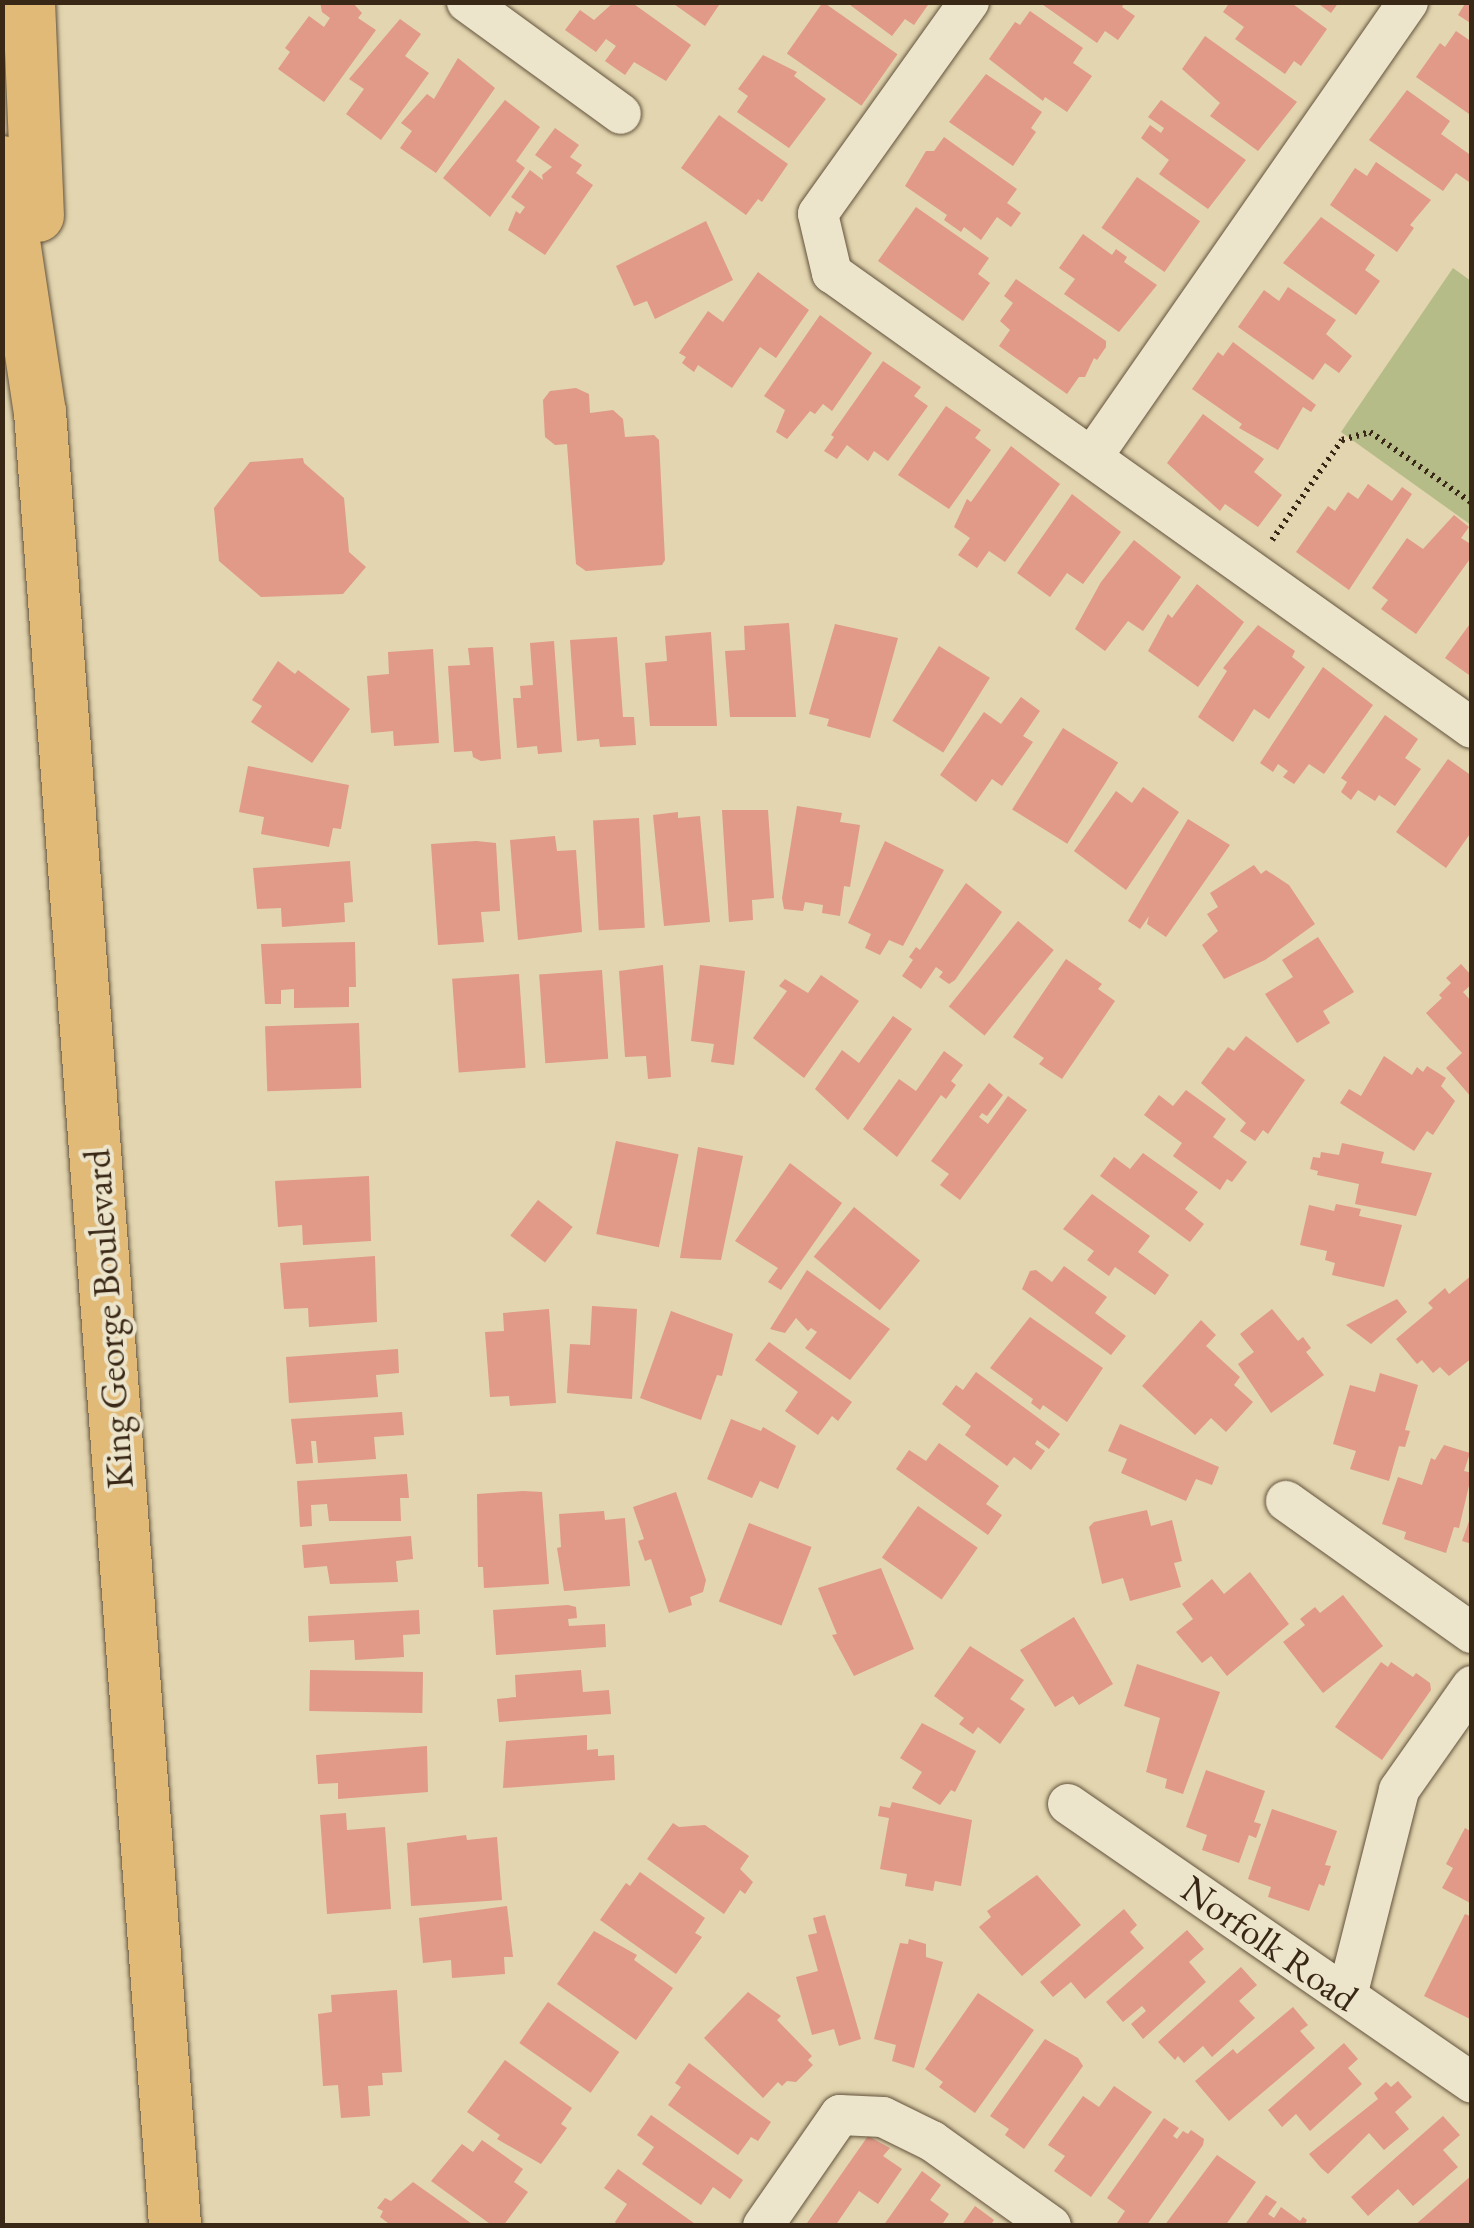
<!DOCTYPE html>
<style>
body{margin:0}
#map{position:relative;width:1474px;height:2228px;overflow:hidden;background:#e2d5af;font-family:"EB Garamond",serif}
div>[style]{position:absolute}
.green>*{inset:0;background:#b6bc88}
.building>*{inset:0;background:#e19988;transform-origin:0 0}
.path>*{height:6px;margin-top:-3px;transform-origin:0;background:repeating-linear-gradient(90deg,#392816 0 2.5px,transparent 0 7.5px)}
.roads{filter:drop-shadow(0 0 2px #63533c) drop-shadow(0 0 2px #63533c)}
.minor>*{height:40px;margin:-20px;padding:0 20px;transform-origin:20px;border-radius:20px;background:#ece4cb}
.major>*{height:52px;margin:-26px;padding:0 26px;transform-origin:26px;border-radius:26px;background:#e1ba78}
span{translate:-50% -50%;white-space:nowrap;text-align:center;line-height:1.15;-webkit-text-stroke:8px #ece4cb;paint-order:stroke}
.street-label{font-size:38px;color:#392816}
.frame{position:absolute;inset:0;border:5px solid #392816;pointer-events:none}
</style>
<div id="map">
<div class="green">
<div style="clip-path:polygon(1453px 268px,1471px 281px,1471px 525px,1341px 432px)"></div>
</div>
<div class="building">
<div style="clip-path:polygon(320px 2px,352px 2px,362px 13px,358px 18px,376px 30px,324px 102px,278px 69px,290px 52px,285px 48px,309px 16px,324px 27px,330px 18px,322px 12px)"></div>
<div style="clip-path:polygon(614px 2px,631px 2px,691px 45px,666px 81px,634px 62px,625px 75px,605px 61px,616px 46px,606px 39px,596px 52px,565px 30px,580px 10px,594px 20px)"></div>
<div style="clip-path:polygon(671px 2px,721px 2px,705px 26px)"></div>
<div style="left:823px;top:2px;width:91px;height:63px;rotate:35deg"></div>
<div style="clip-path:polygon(846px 2px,930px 2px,914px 25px,905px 19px,892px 36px)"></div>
<div style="clip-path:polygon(1039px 2px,1125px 2px,1122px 7px,1135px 16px,1118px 40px,1105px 31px,1097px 43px)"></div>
<div style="clip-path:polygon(1230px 2px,1290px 2px,1327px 29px,1301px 66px,1294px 61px,1285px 74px,1235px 39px,1244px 27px,1223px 12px)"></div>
<div style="clip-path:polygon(1316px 2px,1339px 2px,1331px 13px)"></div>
<div style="clip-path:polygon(1466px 2px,1472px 2px,1472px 24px,1458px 15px)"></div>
<div style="clip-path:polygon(1030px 11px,1083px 48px,1073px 63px,1092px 76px,1067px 112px,1045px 97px,1043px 101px,989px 59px,1015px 22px,1020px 25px)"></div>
<div style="clip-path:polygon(400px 19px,421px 34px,405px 56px,429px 73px,381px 140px,346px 114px,364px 89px,349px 79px)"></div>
<div style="clip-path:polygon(1456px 31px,1472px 42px,1472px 116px,1416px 77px,1440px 43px,1445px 47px)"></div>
<div style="clip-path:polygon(1205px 36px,1297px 102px,1258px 151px,1210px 116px,1220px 103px,1182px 69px)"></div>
<div style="clip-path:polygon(763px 55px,797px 72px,794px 76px,826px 99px,789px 148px,737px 112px,748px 96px,738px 89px)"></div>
<div style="clip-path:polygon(458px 58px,495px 88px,436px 173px,400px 148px,412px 131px,401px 123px,427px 94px,434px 99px)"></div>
<div style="clip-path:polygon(986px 74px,1042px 112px,1031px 128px,1036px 132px,1013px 166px,949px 122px)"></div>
<div style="clip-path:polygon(1407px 90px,1450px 121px,1441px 134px,1469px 154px,1472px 184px,1456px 173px,1443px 191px,1369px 140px)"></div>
<div style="clip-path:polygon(505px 100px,540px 127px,516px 161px,525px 168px,490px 217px,443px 178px)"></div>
<div style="clip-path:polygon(1161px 100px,1246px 160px,1208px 209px,1159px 174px,1169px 160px,1141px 138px,1150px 125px,1161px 133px,1164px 128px,1148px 117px)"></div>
<div style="clip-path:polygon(719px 115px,788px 164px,762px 202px,758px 199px,746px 215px,681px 168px)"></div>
<div style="clip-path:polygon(555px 128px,579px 145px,570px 157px,582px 165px,576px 173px,593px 185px,545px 255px,508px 230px,516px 211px,520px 214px,525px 207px,511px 197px,530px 170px,543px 180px,542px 175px,552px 167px,535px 155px)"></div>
<div style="clip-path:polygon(944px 137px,1017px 189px,1007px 203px,1021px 213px,1011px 227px,997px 217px,981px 240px,964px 227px,961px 232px,944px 220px,947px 215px,905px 186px,926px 151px,934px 151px)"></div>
<div style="clip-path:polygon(1376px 162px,1431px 200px,1410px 225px,1414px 228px,1397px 252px,1330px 205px,1355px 168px,1367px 176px)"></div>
<div style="left:1137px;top:177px;width:77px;height:62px;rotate:35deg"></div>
<div style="clip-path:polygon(916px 207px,989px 258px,978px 274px,990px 283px,963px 321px,878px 261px)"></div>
<div style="clip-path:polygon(1321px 217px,1375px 255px,1365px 270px,1380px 281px,1356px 315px,1283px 263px)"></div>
<div style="clip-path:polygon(706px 221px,733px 280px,655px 319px,647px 301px,634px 306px,616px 266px)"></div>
<div style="clip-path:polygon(1083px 234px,1112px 255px,1116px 249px,1127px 257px,1124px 262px,1157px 285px,1119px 332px,1064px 294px,1075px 279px,1059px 268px)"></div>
<div style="clip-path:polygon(758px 272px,809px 310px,776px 358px,760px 347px,732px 388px,698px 365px,694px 372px,682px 363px,686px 357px,679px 353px,708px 311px,723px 322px)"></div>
<div style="clip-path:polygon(1016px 279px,1106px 341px,1106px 347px,1097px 360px,1094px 358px,1085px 377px,1079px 377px,1067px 394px,999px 346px,1010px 330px,1000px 321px,1013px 303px,1004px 296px)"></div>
<div style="clip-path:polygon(1288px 287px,1336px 320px,1326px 334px,1352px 356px,1339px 373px,1325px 363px,1313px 380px,1238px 327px,1264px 290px,1279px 301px)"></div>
<div style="clip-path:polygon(820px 315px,872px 353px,832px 411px,823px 404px,815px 414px,810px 411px,787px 439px,776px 432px,785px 410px,764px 396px)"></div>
<div style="clip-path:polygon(1233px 342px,1316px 405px,1311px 412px,1303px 407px,1278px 450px,1239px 428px,1242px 424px,1192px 389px,1218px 352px,1223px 356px)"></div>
<div style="clip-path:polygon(883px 361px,921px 387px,914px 396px,928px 406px,888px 461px,874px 451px,868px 461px,847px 445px,837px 459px,824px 451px,834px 437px,831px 435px)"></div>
<div style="clip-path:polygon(576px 388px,589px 394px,590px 413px,613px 410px,623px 419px,625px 437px,654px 435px,659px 440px,665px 560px,662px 565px,586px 571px,576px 564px,567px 444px,555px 445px,545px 437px,543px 400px,550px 391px)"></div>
<div style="clip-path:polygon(946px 406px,981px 430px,975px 438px,991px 450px,949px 509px,898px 475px)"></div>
<div style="clip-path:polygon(1203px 414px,1264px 459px,1254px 472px,1282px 495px,1258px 527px,1225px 504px,1220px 511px,1167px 463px)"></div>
<div style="clip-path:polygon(1011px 446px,1060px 484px,1005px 562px,989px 551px,977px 568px,958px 555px,970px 538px,954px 527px,967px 499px,971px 502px)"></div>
<div style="clip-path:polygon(303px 458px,304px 463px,344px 498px,349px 552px,366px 567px,343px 594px,261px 597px,219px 561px,214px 508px,250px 462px)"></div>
<div style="clip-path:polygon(1368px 484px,1392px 501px,1402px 487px,1412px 494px,1349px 590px,1296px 552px,1328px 506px,1335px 511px,1348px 492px,1358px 499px)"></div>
<div style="clip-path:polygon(1072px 494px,1121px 532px,1083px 584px,1067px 573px,1050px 597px,1017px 573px)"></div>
<div style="clip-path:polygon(1454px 515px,1469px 527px,1461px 538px,1472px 545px,1472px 556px,1416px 634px,1381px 609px,1388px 600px,1372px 588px,1407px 538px,1423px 549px)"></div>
<div style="clip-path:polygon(1134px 540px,1181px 577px,1143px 631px,1128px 621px,1105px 651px,1075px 629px,1101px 582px)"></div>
<div style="clip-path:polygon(1197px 584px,1244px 622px,1198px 687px,1148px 651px,1168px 614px,1172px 618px)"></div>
<div style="clip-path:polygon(1472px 621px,1472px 677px,1445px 658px)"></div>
<div style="clip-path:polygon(789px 623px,796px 717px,730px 717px,725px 651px,745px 650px,744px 626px)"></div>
<div style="clip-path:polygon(835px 624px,898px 638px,870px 738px,827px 726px,829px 719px,809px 714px)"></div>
<div style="clip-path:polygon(1258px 625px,1295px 651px,1292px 657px,1305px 667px,1269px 719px,1254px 709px,1233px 742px,1198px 717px,1227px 671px,1223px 668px)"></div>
<div style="clip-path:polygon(711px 632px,717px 726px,650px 726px,645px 663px,667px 661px,665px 636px)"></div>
<div style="clip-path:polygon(617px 637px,623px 717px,634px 717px,636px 745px,600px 747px,599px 739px,577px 741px,570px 640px)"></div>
<div style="clip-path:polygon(554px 641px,562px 752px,538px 754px,537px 746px,517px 748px,513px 698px,521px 698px,520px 686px,533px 685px,530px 643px)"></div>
<div style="left:939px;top:646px;width:60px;height:88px;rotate:32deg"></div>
<div style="clip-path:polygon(493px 647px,501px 759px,481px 761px,473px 757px,472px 751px,454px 752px,448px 666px,470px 665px,468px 648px)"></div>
<div style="clip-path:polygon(433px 649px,439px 743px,394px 746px,393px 731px,371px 733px,367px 676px,389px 674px,388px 652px)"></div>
<div style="clip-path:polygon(278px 661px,295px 674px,298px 670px,350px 709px,312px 763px,251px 722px,262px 706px,252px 700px)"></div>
<div style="clip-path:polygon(1323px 667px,1373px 705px,1324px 774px,1309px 764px,1294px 784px,1283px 777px,1288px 771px,1278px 764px,1273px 772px,1260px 763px)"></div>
<div style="clip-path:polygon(1021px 697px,1040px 711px,1023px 736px,1033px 742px,1002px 786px,992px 779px,976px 802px,940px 775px,984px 712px,1001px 724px)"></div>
<div style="clip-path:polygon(1385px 715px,1418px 739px,1405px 758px,1421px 769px,1395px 806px,1379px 795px,1375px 801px,1358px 790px,1351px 800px,1341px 792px,1347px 782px,1341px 778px)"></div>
<div style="left:1063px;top:728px;width:65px;height:96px;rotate:32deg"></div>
<div style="clip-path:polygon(1448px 759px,1472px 776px,1472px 831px,1446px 868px,1396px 832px)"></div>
<div style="clip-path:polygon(248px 766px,349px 785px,341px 829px,333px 828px,329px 847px,261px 834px,264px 817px,239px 812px)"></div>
<div style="clip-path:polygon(1143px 787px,1179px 812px,1126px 890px,1074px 851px,1116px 791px,1132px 803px)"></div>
<div style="clip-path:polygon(797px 806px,842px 813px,840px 822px,860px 825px,850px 887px,844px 886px,840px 916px,822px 913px,823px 905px,805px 902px,803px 911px,784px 909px,782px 898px)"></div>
<div style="clip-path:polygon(722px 810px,768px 810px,774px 898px,752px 900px,753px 920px,729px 922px)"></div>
<div style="clip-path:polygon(678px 812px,678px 818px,700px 816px,710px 922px,664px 926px,653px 815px)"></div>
<div style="left:639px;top:818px;width:110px;height:46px;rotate:87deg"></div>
<div style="clip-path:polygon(1188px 819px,1230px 845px,1166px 937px,1147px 924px,1149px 916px,1140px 929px,1128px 921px)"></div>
<div style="clip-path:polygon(555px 836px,557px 851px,576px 850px,582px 932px,518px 940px,510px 840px)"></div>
<div style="clip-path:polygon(476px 841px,496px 843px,500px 911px,481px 912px,484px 942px,438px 945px,431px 844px)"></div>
<div style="clip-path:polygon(885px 841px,944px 870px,903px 946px,889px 940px,880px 955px,865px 948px,871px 934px,848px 923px)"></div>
<div style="clip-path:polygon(350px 861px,353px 902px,344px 903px,345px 922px,282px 927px,281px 908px,257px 909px,253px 868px)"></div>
<div style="clip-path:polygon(1254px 865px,1261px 874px,1266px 870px,1289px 885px,1315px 924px,1265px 960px,1224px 979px,1202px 945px,1218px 931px,1207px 914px,1218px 907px,1210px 893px)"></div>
<div style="clip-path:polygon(966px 883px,1002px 912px,955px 980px,949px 984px,939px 977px,943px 972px,936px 967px,921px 989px,902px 976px,913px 960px,909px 957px,916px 947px,920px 950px)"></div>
<div style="left:1018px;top:921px;width:46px;height:110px;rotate:39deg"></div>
<div style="clip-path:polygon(1318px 937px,1354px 992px,1323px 1011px,1330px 1023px,1297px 1043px,1265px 994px,1293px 977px,1282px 960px)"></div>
<div style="clip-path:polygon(355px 942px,356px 987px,349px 987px,349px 1007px,294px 1008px,294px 989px,281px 990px,281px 1004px,265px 1004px,261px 944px)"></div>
<div style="clip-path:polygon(1066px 959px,1102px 984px,1098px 989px,1115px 1001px,1062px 1079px,1039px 1064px,1044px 1058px,1013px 1037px)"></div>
<div style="clip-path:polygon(1461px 964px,1472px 976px,1472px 984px,1463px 992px,1472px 1002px,1472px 1098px,1446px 1068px,1462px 1053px,1426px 1013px,1442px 998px,1439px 995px,1451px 983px,1446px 978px)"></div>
<div style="clip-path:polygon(663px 965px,671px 1077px,648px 1079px,646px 1056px,625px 1057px,619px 971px)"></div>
<div style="clip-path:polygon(700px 965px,745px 971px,734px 1065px,711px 1062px,714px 1044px,691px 1041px)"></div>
<div style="left:602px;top:970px;width:89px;height:63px;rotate:86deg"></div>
<div style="left:519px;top:974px;width:94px;height:67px;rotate:86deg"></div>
<div style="clip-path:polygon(821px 975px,859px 1001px,804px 1078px,753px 1038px,787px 991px,779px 986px,785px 979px,808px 993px)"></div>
<div style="clip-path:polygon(893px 1016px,912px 1029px,848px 1120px,815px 1089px,842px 1050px,859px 1063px)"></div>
<div style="left:359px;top:1023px;width:65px;height:94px;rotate:88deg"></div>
<div style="clip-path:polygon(1246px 1036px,1305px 1080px,1268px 1134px,1263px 1130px,1255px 1141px,1240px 1131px,1246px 1123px,1201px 1083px,1228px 1047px,1234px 1051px)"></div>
<div style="clip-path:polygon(944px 1051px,963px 1065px,951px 1081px,956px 1085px,946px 1099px,941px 1095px,897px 1157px,863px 1129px,899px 1079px,916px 1091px)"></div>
<div style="clip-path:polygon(1384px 1056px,1412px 1075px,1417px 1067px,1423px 1072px,1427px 1066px,1446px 1078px,1441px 1086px,1455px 1101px,1433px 1135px,1427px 1131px,1414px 1151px,1340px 1103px,1349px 1089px,1361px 1096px)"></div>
<div style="clip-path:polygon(989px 1083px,1003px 1095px,987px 1116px,982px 1113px,979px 1117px,988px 1124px,1008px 1096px,1027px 1110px,960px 1200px,940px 1185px,949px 1174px,931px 1161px)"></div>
<div style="clip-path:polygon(1186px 1090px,1226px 1119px,1213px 1137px,1247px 1162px,1232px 1182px,1227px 1179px,1220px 1190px,1173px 1156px,1182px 1143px,1144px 1115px,1159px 1095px,1173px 1106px)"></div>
<div style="left:616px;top:1141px;width:64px;height:95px;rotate:12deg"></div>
<div style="clip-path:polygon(1342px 1143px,1384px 1152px,1381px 1163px,1432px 1173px,1416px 1216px,1355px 1204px,1359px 1184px,1317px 1175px,1318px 1171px,1310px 1169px,1313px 1157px,1320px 1158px,1321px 1152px,1339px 1155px)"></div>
<div style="clip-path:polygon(698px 1147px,743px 1156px,721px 1260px,680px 1258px)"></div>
<div style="clip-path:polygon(1143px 1153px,1198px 1192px,1185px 1209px,1204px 1224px,1190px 1242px,1100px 1176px,1114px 1157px,1130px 1169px)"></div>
<div style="clip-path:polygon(790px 1163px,842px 1203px,781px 1290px,768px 1282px,778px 1268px,735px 1241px)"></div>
<div style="clip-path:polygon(369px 1176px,371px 1241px,303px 1245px,302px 1225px,278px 1227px,275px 1181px)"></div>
<div style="clip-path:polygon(1092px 1194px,1150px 1236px,1138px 1252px,1169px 1275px,1155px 1295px,1115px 1267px,1109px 1276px,1087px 1260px,1094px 1251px,1063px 1229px)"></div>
<div style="left:538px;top:1200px;width:44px;height:45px;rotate:38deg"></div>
<div style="clip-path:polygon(1336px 1204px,1361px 1209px,1359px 1216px,1402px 1225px,1384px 1287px,1332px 1275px,1335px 1263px,1325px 1260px,1327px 1251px,1300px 1245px,1309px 1205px,1334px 1211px)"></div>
<div style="left:854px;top:1207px;width:85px;height:64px;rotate:39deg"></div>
<div style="clip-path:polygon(375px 1256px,377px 1322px,309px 1327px,308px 1308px,284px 1309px,280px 1263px)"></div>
<div style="clip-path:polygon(1064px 1266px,1107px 1297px,1095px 1313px,1126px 1336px,1111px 1355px,1022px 1289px,1030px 1271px,1036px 1270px,1052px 1282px)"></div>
<div style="clip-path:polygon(807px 1270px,890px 1329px,850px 1380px,805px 1348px,817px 1332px,811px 1328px,808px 1331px,796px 1318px,785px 1333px,770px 1329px)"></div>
<div style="clip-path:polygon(1472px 1275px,1472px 1358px,1449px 1376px,1440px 1367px,1433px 1373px,1422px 1360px,1417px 1364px,1396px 1339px,1433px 1308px,1428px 1303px,1445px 1288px,1449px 1294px)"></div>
<div style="clip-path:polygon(1397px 1299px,1407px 1312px,1371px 1344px,1346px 1325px)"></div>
<div style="clip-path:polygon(592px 1306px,637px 1309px,632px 1399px,567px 1393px,570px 1344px,590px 1345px)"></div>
<div style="clip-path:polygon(549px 1309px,556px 1403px,510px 1406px,509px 1396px,490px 1397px,485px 1332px,504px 1331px,503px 1313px)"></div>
<div style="clip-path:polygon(1272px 1309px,1298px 1341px,1303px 1337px,1311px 1348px,1306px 1352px,1324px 1375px,1271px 1413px,1238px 1364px,1254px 1352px,1240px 1334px)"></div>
<div style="clip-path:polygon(671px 1311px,733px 1334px,722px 1376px,717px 1375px,701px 1420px,640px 1398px)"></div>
<div style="clip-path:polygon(1030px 1317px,1103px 1368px,1067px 1422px,1043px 1405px,1040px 1410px,1031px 1403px,1033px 1399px,990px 1368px)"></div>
<div style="clip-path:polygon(1201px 1320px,1216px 1335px,1206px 1346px,1240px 1377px,1234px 1385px,1253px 1402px,1226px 1432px,1211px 1418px,1195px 1435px,1142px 1386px)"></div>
<div style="clip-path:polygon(769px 1342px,852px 1402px,838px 1421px,832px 1416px,818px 1435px,785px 1411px,798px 1392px,755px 1360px)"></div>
<div style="clip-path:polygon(398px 1349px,399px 1373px,376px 1375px,378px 1397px,289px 1403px,286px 1357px)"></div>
<div style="clip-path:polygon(976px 1372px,1060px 1434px,1049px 1449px,1037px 1440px,1035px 1444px,1045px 1451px,1031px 1470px,1014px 1457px,1007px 1466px,965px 1435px,971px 1426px,942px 1404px,956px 1385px,963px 1390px)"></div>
<div style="clip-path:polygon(1380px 1373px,1418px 1385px,1405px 1430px,1410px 1431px,1405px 1447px,1399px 1446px,1389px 1481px,1350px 1469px,1356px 1451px,1333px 1444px,1350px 1385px,1375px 1392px)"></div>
<div style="clip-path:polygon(402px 1412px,404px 1435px,374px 1437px,376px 1459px,318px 1463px,316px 1441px,311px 1441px,313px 1463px,296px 1464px,291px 1419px)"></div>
<div style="clip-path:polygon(731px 1419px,761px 1431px,763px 1427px,796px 1446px,778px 1489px,760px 1481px,752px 1498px,707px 1479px)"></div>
<div style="clip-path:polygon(1120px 1424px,1219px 1467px,1212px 1485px,1196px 1479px,1186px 1501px,1121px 1473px,1127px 1459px,1108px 1451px)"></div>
<div style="clip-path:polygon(939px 1443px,999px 1486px,986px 1504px,1002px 1515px,988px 1535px,896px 1469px,909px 1450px,926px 1461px)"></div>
<div style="clip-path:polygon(1444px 1445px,1470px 1453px,1464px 1471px,1472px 1473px,1459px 1528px,1454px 1527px,1446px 1553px,1404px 1539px,1406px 1532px,1382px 1524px,1398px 1477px,1422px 1485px,1431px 1458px,1435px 1460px)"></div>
<div style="clip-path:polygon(407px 1474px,409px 1498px,400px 1498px,401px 1521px,329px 1521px,327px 1504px,311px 1505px,312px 1526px,300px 1527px,297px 1481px)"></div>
<div style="clip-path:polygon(523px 1491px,542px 1492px,549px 1584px,484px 1588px,483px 1567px,478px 1567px,477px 1494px)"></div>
<div style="clip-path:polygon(676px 1492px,706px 1580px,703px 1592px,690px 1597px,692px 1605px,669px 1613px,651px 1559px,645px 1561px,638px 1541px,644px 1539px,633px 1507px)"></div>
<div style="left:918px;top:1506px;width:73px;height:63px;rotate:35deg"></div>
<div style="clip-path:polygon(1147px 1510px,1151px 1526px,1172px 1520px,1182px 1561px,1174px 1563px,1181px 1587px,1130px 1601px,1123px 1578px,1102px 1584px,1089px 1527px,1094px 1522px)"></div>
<div style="clip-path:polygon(604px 1511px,605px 1520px,625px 1518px,630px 1586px,564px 1591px,557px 1548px,561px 1547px,559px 1514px)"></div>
<div style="clip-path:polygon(1472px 1513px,1472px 1544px,1462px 1541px)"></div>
<div style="left:749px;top:1523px;width:67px;height:84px;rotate:21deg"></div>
<div style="clip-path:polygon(411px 1536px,413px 1559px,396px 1561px,398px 1582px,330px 1584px,327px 1566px,304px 1568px,302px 1545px)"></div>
<div style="clip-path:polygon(881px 1568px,914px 1649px,854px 1676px,832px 1635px,837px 1634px,818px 1588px)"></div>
<div style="clip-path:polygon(1250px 1572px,1289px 1624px,1227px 1676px,1211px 1656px,1202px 1663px,1176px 1632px,1193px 1619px,1182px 1604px,1212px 1579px,1224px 1594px)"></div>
<div style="clip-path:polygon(1343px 1595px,1383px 1646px,1323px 1693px,1283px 1642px,1305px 1625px,1300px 1619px,1315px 1607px,1320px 1613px)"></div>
<div style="clip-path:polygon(568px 1605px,576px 1607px,577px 1618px,568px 1619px,569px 1626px,605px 1624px,606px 1647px,496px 1655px,493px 1610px)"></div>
<div style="clip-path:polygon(419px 1610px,420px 1634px,403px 1635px,404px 1657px,355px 1660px,354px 1640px,309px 1642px,308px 1616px)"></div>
<div style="clip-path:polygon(1074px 1617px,1113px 1684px,1079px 1705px,1073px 1696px,1055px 1707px,1020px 1650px)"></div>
<div style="clip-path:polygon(970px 1646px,1024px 1680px,1010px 1699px,1025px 1709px,1000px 1744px,978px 1727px,973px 1734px,959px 1724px,964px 1718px,934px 1696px)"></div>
<div style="clip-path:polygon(1381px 1662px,1388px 1667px,1391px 1662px,1413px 1677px,1416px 1673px,1430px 1683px,1431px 1690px,1382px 1760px,1335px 1727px)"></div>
<div style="clip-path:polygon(1137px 1664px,1220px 1692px,1183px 1794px,1165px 1788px,1167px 1779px,1146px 1772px,1160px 1718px,1124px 1706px)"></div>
<div style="clip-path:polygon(581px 1670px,583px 1692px,609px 1690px,611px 1714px,499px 1722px,497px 1699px,516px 1697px,515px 1675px)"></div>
<div style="left:423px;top:1672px;width:41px;height:113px;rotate:91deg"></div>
<div style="clip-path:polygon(922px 1723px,976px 1751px,955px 1792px,951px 1790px,940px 1805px,912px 1788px,922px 1772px,900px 1758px)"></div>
<div style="clip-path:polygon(587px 1735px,587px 1750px,598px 1749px,598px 1756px,614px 1755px,615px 1780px,503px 1788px,506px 1741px)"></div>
<div style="clip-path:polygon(427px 1746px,428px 1792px,338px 1799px,338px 1783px,318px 1784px,316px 1755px)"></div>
<div style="clip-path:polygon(1206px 1770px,1265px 1791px,1254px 1822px,1261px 1824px,1256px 1838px,1249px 1835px,1239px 1863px,1202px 1850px,1207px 1835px,1186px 1827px)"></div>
<div style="clip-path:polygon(892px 1802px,972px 1820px,961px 1886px,935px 1881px,933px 1891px,905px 1886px,907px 1874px,880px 1869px,889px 1818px,878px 1816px,880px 1806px,890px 1808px)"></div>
<div style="clip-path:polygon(1272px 1809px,1337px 1831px,1325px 1865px,1331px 1866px,1324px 1886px,1319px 1884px,1309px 1911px,1268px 1897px,1271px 1887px,1248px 1879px)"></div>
<div style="clip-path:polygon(346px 1813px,347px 1830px,385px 1827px,391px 1909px,327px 1914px,320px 1815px)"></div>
<div style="clip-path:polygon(673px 1823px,679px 1827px,705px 1825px,749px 1856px,740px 1869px,753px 1882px,745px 1894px,740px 1890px,724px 1914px,647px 1859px)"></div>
<div style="clip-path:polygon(1465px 1828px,1472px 1832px,1472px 1904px,1442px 1888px,1453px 1868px,1446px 1864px)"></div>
<div style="clip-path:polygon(466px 1835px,467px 1840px,497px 1837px,502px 1900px,411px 1906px,407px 1843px)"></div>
<div style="clip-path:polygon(640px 1872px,705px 1918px,695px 1933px,702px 1937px,676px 1974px,600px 1920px,626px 1883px,630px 1886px)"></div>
<div style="clip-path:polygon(1037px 1875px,1081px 1925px,1022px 1976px,979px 1927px,991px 1917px,987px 1911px)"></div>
<div style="clip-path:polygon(507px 1906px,513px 1957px,504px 1957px,505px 1974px,452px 1978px,451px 1960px,423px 1963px,419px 1918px)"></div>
<div style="clip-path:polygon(1124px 1909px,1137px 1925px,1130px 1932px,1144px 1948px,1085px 1999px,1071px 1982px,1053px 1997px,1040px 1982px)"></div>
<div style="clip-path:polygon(1465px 1914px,1472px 1917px,1472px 2020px,1424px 1996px)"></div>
<div style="clip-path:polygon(825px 1915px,861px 2039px,839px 2046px,834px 2029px,812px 2035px,796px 1977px,818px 1971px,808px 1935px,817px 1933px,813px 1918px)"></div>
<div style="clip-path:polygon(1187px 1930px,1204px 1949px,1189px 1962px,1206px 1982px,1143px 2039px,1131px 2024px,1146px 2011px,1142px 2006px,1123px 2022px,1106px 2002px)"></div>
<div style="clip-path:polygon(594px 1931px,637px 1955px,634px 1960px,673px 1988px,636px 2040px,557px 1984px)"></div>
<div style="clip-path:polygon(909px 1939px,926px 1944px,926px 1957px,943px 1962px,914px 2068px,892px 2061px,896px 2045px,874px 2039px,900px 1943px,908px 1944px)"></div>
<div style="clip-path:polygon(1241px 1967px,1257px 1985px,1239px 2001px,1255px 2018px,1212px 2057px,1203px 2046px,1184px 2063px,1178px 2056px,1175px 2060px,1158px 2042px)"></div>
<div style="clip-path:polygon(397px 1990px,402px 2072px,382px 2073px,383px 2085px,368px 2086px,370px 2116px,341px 2118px,338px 2085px,323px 2086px,318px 2014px,332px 2012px,331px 1995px)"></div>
<div style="clip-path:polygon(748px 1992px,781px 2016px,777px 2020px,812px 2056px,808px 2060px,813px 2065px,796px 2082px,787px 2081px,782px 2086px,778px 2082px,763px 2098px,704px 2038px)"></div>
<div style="clip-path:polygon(978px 1993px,1034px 2030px,975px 2113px,939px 2087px,943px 2082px,925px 2069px)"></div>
<div style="left:548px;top:2002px;width:87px;height:50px;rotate:35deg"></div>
<div style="clip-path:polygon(1293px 2007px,1308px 2025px,1300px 2031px,1315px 2048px,1229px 2121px,1195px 2081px,1233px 2049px,1237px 2054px)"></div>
<div style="clip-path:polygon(1045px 2039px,1078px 2058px,1083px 2066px,1024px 2149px,1005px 2135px,1009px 2129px,990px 2116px)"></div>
<div style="clip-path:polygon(1344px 2043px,1358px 2059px,1348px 2068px,1362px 2084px,1310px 2131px,1296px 2114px,1282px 2127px,1268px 2110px)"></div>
<div style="clip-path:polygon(505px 2060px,572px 2108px,561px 2124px,567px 2128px,541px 2164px,497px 2139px,500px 2135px,467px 2112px)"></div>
<div style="clip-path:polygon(689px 2063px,771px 2122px,758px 2141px,751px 2137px,738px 2155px,668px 2105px,681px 2087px,675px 2083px)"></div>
<div style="clip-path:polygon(1398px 2081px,1412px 2097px,1395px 2112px,1409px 2129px,1384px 2150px,1369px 2133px,1328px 2174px,1321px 2168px,1309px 2154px,1378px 2099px,1374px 2093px,1386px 2082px,1391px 2087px)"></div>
<div style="clip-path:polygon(1114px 2086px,1152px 2112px,1091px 2197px,1054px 2171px,1065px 2156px,1048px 2145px,1083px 2096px,1099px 2107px)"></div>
<div style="clip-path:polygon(651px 2115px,743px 2180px,730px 2199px,713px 2187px,701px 2205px,642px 2164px,654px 2147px,637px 2135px)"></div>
<div style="clip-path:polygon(1443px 2116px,1460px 2135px,1443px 2150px,1458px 2167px,1413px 2206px,1398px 2189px,1368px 2216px,1351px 2197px)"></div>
<div style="clip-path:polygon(1164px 2118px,1179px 2128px,1173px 2136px,1177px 2139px,1183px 2131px,1188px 2134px,1191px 2130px,1204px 2139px,1203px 2145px,1146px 2226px,1122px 2226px,1117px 2223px,1125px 2211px,1107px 2198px)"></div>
<div style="clip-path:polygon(868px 2136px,890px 2148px,883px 2156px,902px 2169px,878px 2204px,859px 2191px,835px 2226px,805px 2226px)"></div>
<div style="clip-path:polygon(482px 2140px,523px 2169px,514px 2182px,528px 2192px,503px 2226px,493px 2226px,431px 2181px,462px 2144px,473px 2152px)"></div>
<div style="clip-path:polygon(1217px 2155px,1256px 2182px,1225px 2226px,1164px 2226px)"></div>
<div style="clip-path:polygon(618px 2169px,698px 2226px,619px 2226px,615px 2222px,627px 2204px,604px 2188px)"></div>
<div style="clip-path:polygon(922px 2171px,941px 2185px,930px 2200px,949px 2214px,941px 2226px,883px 2226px)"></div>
<div style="clip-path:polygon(1472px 2175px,1472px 2226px,1414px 2226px)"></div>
<div style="clip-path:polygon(413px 2182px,475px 2226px,392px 2226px,380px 2217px,383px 2211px,377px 2208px,385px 2198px,391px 2201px)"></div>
<div style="clip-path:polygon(1266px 2195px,1277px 2202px,1268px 2214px,1274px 2218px,1281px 2207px,1300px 2221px,1303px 2217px,1307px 2220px,1304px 2226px,1244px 2226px)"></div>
<div style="clip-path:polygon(975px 2206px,994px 2220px,990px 2226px,961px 2226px)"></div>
</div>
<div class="path">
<div style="left:1272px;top:540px;width:122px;rotate:-55deg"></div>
<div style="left:1342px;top:440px;width:29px;rotate:-16deg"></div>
<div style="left:1370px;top:432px;width:124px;rotate:34.8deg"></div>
</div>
<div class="roads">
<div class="minor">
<div style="left:467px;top:2px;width:190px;rotate:36deg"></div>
<div style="left:969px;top:2px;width:260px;rotate:125.5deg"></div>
<div style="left:818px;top:214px;width:61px;rotate:76.7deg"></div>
<div style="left:832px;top:273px;width:785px;rotate:35.41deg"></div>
<div style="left:1092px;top:457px;width:554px;rotate:-55.22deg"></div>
<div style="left:1286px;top:1501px;width:228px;rotate:35.4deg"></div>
<div style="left:1068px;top:1804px;width:491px;rotate:34.6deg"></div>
<div style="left:1347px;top:1996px;width:212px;rotate:-75.8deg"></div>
<div style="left:1399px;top:1790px;width:127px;rotate:-54.9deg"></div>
<div style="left:763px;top:2226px;width:135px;rotate:-55.3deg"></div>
<div style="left:840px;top:2115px;width:43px;rotate:2.7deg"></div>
<div style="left:883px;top:2117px;width:55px;rotate:26.1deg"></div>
<div style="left:932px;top:2141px;width:146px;rotate:35.5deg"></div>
</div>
<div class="major">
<div style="left:29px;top:2px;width:214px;rotate:87.6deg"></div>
<div style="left:2px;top:162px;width:253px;rotate:81.4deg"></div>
<div style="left:40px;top:412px;width:1819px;rotate:85.74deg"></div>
</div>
</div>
<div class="street-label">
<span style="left:108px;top:1319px;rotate:-94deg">King George Boulevard</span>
<span style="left:1270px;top:1943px;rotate:35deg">Norfolk Road</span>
</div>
<div class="frame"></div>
</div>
